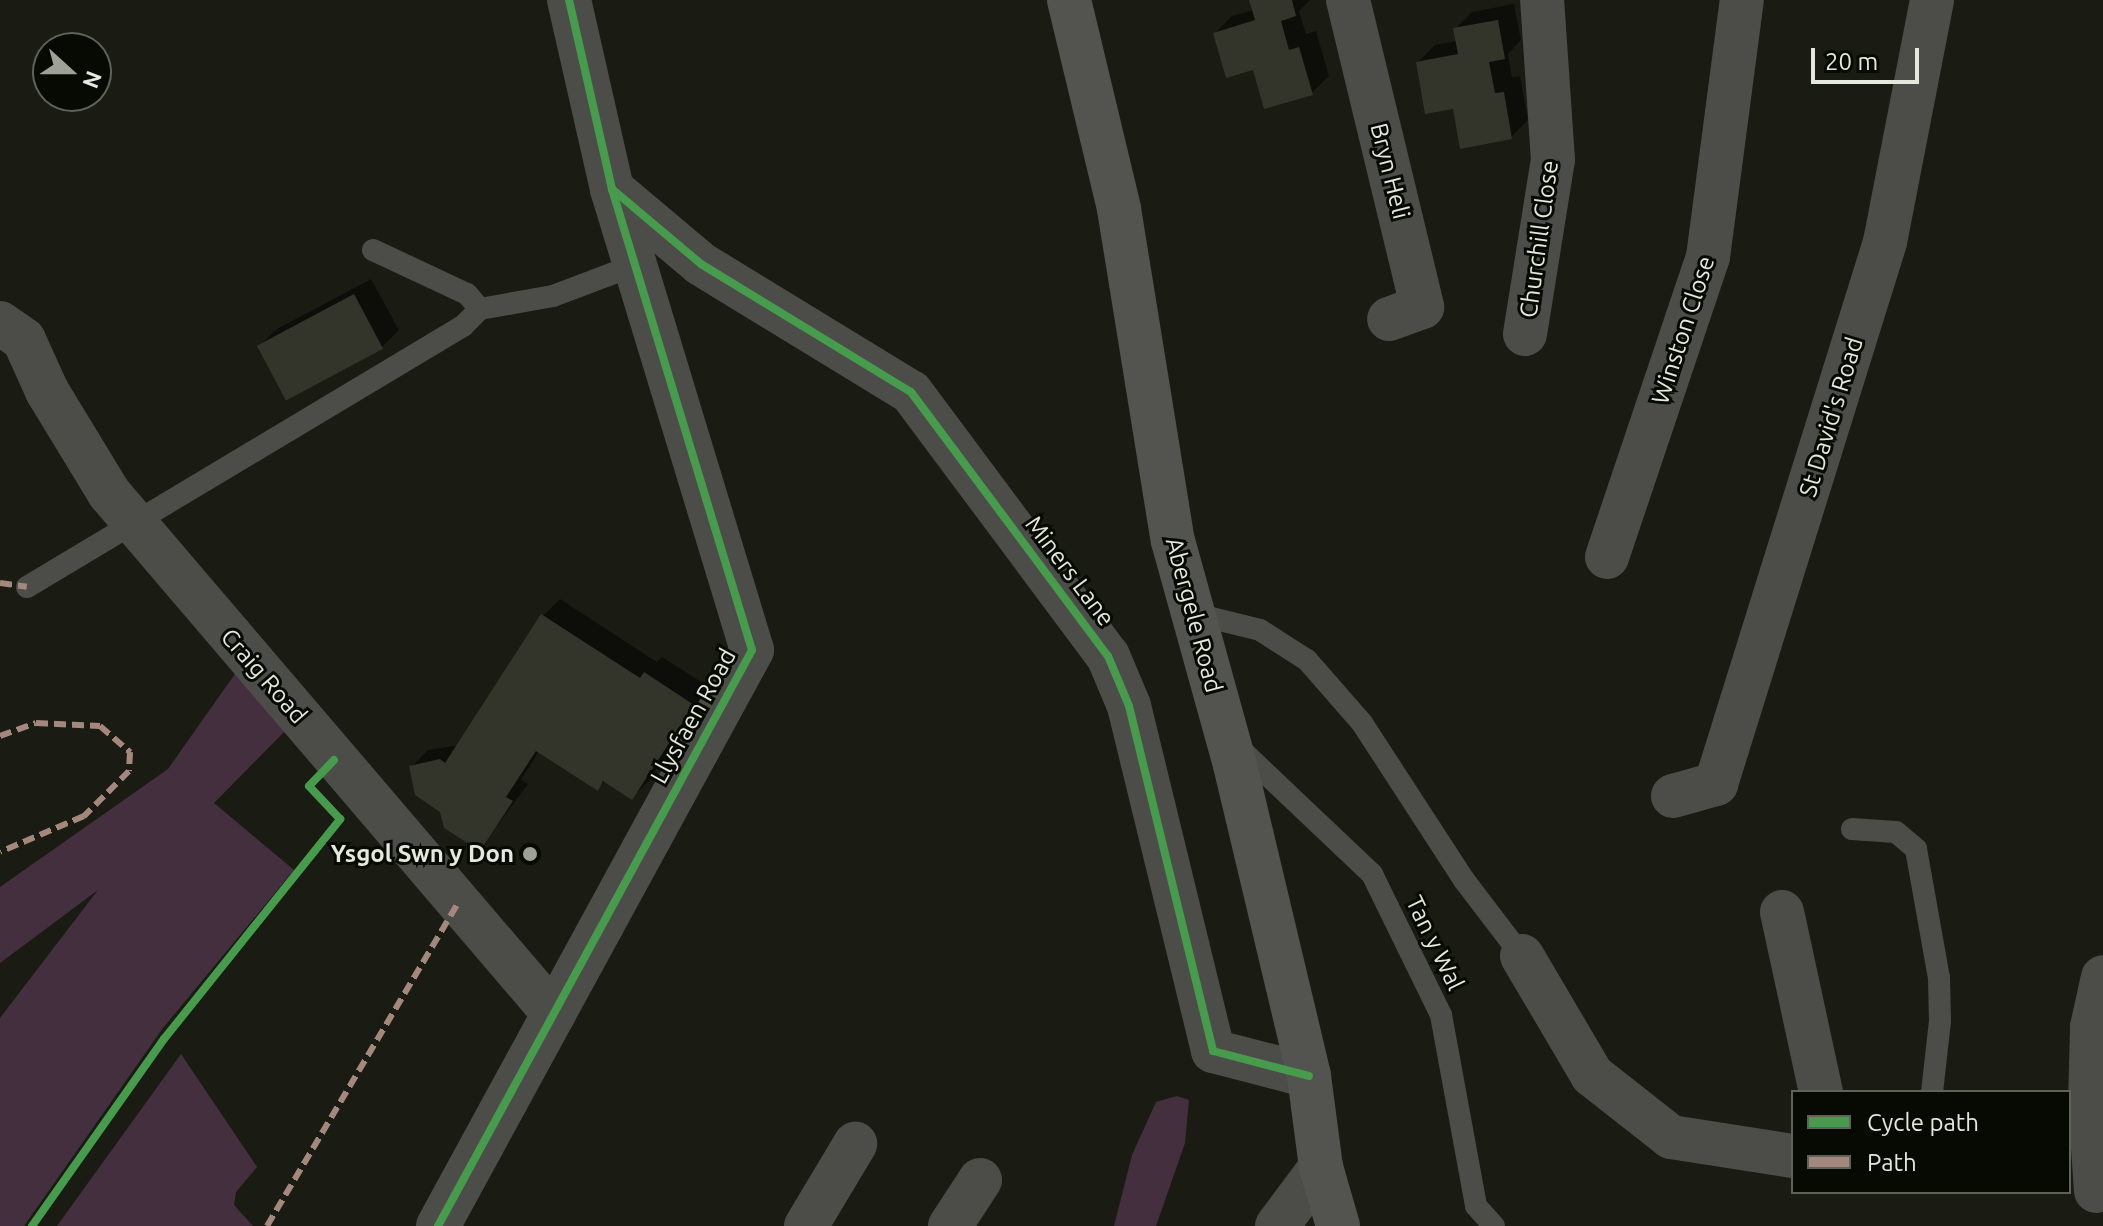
<!DOCTYPE html>
<style>
body{margin:0}
#map{position:relative;width:2103px;height:1226px;overflow:hidden;background:#1a1c13;font-family:Ubuntu,sans-serif}
div>[style]{position:absolute}
.green>*{inset:0;background:#442f3e}
.shadow>*{inset:0;background:#0007}
.building>*{inset:0;background:#33352b;transform-origin:0 0}
.lane>*{height:22px;margin:-11px;padding:0 11px;transform-origin:11px;border-radius:11px;background:#4c4d49}
.street>*{height:44px;margin:-22px;padding:0 22px;transform-origin:22px;border-radius:22px;background:#4c4d49}
.secondary>*{height:44px;margin:-22px;padding:0 22px;transform-origin:22px;border-radius:22px;background:#4c4d49}
.primary>*{height:44px;margin:-22px;padding:0 22px;transform-origin:22px;border-radius:22px;background:#53544f}
.quiet>*{height:6px;margin-top:-3px;transform-origin:0;background:repeating-linear-gradient(90deg,#a5887d 0 12px,transparent 0 18px)}
.cycleway>*{height:8px;margin:-4px;padding:0 4px;transform-origin:4px;border-radius:4px;background:#469c4c}
.dots>*{width:22px;height:22px;translate:-50% -50%;box-sizing:border-box;border:4px solid #070903;border-radius:50%}
span{translate:-50% -50%;white-space:nowrap;text-align:center;line-height:1.15;-webkit-text-stroke:6px #070903;paint-order:stroke}
.street-label{font-size:24px;color:#e5e8dd}
.poi-label{font-size:24px;color:#e5e8dd;font-weight:700}
.right{translate:-100% -50%;text-align:right}
.legend{position:absolute;left:1791px;top:1090px;width:280px;height:104px;box-sizing:border-box;background:#070903;border:2px solid #60625a;margin:0;padding:10px 14px;list-style:none;font-size:24px;color:#e5e8dd}
.legend li{display:flex;align-items:center;gap:16px;height:40px}
.legend b{width:40px;border:2px solid #60625a}
.north{position:absolute;left:32px;top:32px;width:80px;height:80px;box-sizing:border-box;background:#070903;border:2px solid #60625a;border-radius:50%;rotate:111deg;font-size:22px;font-weight:700;line-height:32px;text-align:center;color:#e5e8dd}
.north::after{content:'';display:block;margin:auto;width:28px;height:36px;background:#9ea196;clip-path:polygon(50% 0,100% 100%,50% 72%,0 100%)}
.scale{position:absolute;left:1811px;top:48px;width:108px;height:36px;box-sizing:border-box;border:4px solid #e5e8dd;border-top:0;padding-left:10px;font-size:24px;line-height:28px;white-space:nowrap;color:#e5e8dd;-webkit-text-stroke:6px #070903;paint-order:stroke}
</style>
<div id="map">
<div class="green">
<div style="clip-path:polygon(242px 664px,287px 729px,214px 803px,294px 870px,163px 1028px,24px 1226px,0 1226px,0 1018px,98px 890px,0 963px,0 887px,168px 769px)"></div>
<div style="clip-path:polygon(181px 1054px,257px 1167px,236px 1192px,234px 1205px,253px 1226px,57px 1226px)"></div>
<div style="clip-path:polygon(1177px 1096px,1189px 1100px,1185px 1143px,1156px 1226px,1114px 1226px,1132px 1155px,1156px 1102px)"></div>
</div>
<div class="shadow">
<div style="clip-path:polygon(1251px 0,1310px 0,1299px 11px,1306px 34px,1316px 31px,1329px 76px,1312px 93px,1254px 67px,1215px 33px,1232px 16px,1254px 10px)"></div>
<div style="clip-path:polygon(1514px 4px,1521px 40px,1508px 54px,1512px 77px,1520px 76px,1528px 120px,1511px 137px,1455px 107px,1418px 62px,1435px 45px,1457px 41px,1455px 29px,1472px 12px)"></div>
<div style="clip-path:polygon(371px 279px,399px 330px,382px 347px,260px 345px,277px 329px)"></div>
<div style="clip-path:polygon(560px 599px,657px 662px,662px 657px,709px 687px,649px 781px,632px 797px,605px 781px,597px 789px,539px 751px,521px 780px,528px 784px,480px 849px,411px 767px,428px 750px,460px 745px,543px 616px)"></div>
</div>
<div class="building">
<div style="clip-path:polygon(1249px 0,1292px 0,1296px 16px,1281px 21px,1289px 50px,1299px 47px,1313px 95px,1264px 109px,1253px 70px,1226px 78px,1213px 33px,1255px 20px)"></div>
<div style="clip-path:polygon(1498px 20px,1505px 59px,1489px 62px,1495px 93px,1504px 92px,1512px 139px,1460px 149px,1453px 109px,1425px 114px,1416px 62px,1458px 54px,1453px 28px)"></div>
<div style="left:354px;top:294px;width:62px;height:110px;rotate:62deg"></div>
<div style="clip-path:polygon(541px 614px,640px 678px,644px 672px,694px 705px,632px 800px,603px 781px,598px 791px,536px 751px,506px 797px,513px 801px,480px 851px,444px 828px,440px 812px,415px 795px,409px 766px,440px 759px,445px 763px)"></div>
</div>
<div class="lane">
<div style="left:373px;top:250px;width:104px;rotate:25.1deg"></div>
<div style="left:467px;top:294px;width:20px;rotate:49deg"></div>
<div style="left:27px;top:587px;width:508px;rotate:-30.91deg"></div>
<div style="left:463px;top:326px;width:24px;rotate:-45deg"></div>
<div style="left:480px;top:309px;width:74px;rotate:-10.1deg"></div>
<div style="left:553px;top:296px;width:88px;rotate:-20.7deg"></div>
<div style="left:1191px;top:613px;width:71px;rotate:13.8deg"></div>
<div style="left:1260px;top:630px;width:56px;rotate:32.6deg"></div>
<div style="left:1307px;top:660px;width:84px;rotate:48.9deg"></div>
<div style="left:1362px;top:723px;width:187px;rotate:57deg"></div>
<div style="left:1464px;top:880px;width:96px;rotate:52.7deg"></div>
<div style="left:1237px;top:746px;width:186px;rotate:43.5deg"></div>
<div style="left:1372px;top:874px;width:157px;rotate:63.9deg"></div>
<div style="left:1441px;top:1015px;width:194px;rotate:79.6deg"></div>
<div style="left:1476px;top:1206px;width:27px;rotate:48deg"></div>
<div style="left:1852px;top:829px;width:44px;rotate:3.9deg"></div>
<div style="left:1896px;top:832px;width:26px;rotate:40deg"></div>
<div style="left:1916px;top:849px;width:131px;rotate:79.9deg"></div>
<div style="left:1939px;top:978px;width:43px;rotate:88.7deg"></div>
<div style="left:1940px;top:1021px;width:71px;rotate:96.4deg"></div>
</div>
<div class="street">
<div style="left:1348px;top:0;width:316px;rotate:76.4deg"></div>
<div style="left:1422px;top:307px;width:35px;rotate:160deg"></div>
<div style="left:612px;top:189px;width:116px;rotate:40.1deg"></div>
<div style="left:701px;top:264px;width:246px;rotate:31.4deg"></div>
<div style="left:911px;top:392px;width:329px;rotate:53.3deg"></div>
<div style="left:1108px;top:656px;width:54px;rotate:67.2deg"></div>
<div style="left:1129px;top:706px;width:355px;rotate:76.3deg"></div>
<div style="left:1213px;top:1051px;width:99px;rotate:14.6deg"></div>
<div style="left:0;top:323px;width:29px;rotate:35deg"></div>
<div style="left:24px;top:340px;width:56px;rotate:65.7deg"></div>
<div style="left:47px;top:391px;width:119px;rotate:58.7deg"></div>
<div style="left:109px;top:493px;width:685px;rotate:49.5deg"></div>
<div style="left:1525px;top:334px;width:176px;rotate:-80.9deg"></div>
<div style="left:1553px;top:160px;width:160px;rotate:-93.9deg"></div>
<div style="left:1607px;top:557px;width:317px;rotate:-71.4deg"></div>
<div style="left:1708px;top:257px;width:259px;rotate:-82.5deg"></div>
<div style="left:1673px;top:796px;width:45px;rotate:-15.6deg"></div>
<div style="left:1716px;top:784px;width:568px;rotate:-72.68deg"></div>
<div style="left:1885px;top:242px;width:247px;rotate:-79deg"></div>
<div style="left:1782px;top:912px;width:184px;rotate:77.8deg"></div>
<div style="left:1522px;top:956px;width:138px;rotate:59.5deg"></div>
<div style="left:1592px;top:1075px;width:100px;rotate:38.1deg"></div>
<div style="left:1671px;top:1137px;width:123px;rotate:8.9deg"></div>
<div style="left:2096px;top:1191px;width:87px;rotate:-93.9deg"></div>
<div style="left:2090px;top:1104px;width:77px;rotate:-88.5deg"></div>
<div style="left:2092px;top:1027px;width:51px;rotate:-77.6deg"></div>
<div style="left:806px;top:1226px;width:96px;rotate:-59.1deg"></div>
<div style="left:950px;top:1226px;width:55px;rotate:-56.9deg"></div>
<div style="left:1277px;top:1226px;width:74px;rotate:-53.3deg"></div>
</div>
<div class="secondary">
<div style="left:438px;top:1226px;width:656px;rotate:-61.4deg"></div>
<div style="left:752px;top:650px;width:482px;rotate:-106.9deg"></div>
<div style="left:612px;top:189px;width:194px;rotate:-102.8deg"></div>
</div>
<div class="primary">
<div style="left:1069px;top:0;width:215px;rotate:76.5deg"></div>
<div style="left:1119px;top:209px;width:336px;rotate:80.8deg"></div>
<div style="left:1173px;top:541px;width:232px;rotate:74.5deg"></div>
<div style="left:1235px;top:765px;width:320px;rotate:76.6deg"></div>
<div style="left:1309px;top:1076px;width:92px;rotate:82.5deg"></div>
<div style="left:1321px;top:1167px;width:61px;rotate:73.9deg"></div>
</div>
<div class="quiet">
<div style="left:0;top:583px;width:27px;rotate:8deg"></div>
<div style="left:0;top:736px;width:38px;rotate:-20deg"></div>
<div style="left:36px;top:723px;width:64px;rotate:2.7deg"></div>
<div style="left:100px;top:726px;width:40px;rotate:41deg"></div>
<div style="left:130px;top:752px;width:19px;rotate:93deg"></div>
<div style="left:129px;top:771px;width:64px;rotate:135deg"></div>
<div style="left:84px;top:816px;width:91px;rotate:156.8deg"></div>
<div style="left:267px;top:1226px;width:375px;rotate:-59.4deg"></div>
</div>
<div class="cycleway">
<div style="left:612px;top:189px;width:116px;rotate:40.1deg"></div>
<div style="left:701px;top:264px;width:246px;rotate:31.4deg"></div>
<div style="left:911px;top:392px;width:329px;rotate:53.3deg"></div>
<div style="left:1108px;top:656px;width:54px;rotate:67.2deg"></div>
<div style="left:1129px;top:706px;width:355px;rotate:76.3deg"></div>
<div style="left:1213px;top:1051px;width:99px;rotate:14.6deg"></div>
<div style="left:32px;top:1226px;width:229px;rotate:-54.8deg"></div>
<div style="left:164px;top:1039px;width:282px;rotate:-51.3deg"></div>
<div style="left:340px;top:819px;width:45px;rotate:-133.2deg"></div>
<div style="left:309px;top:786px;width:36px;rotate:-46deg"></div>
<div style="left:438px;top:1226px;width:656px;rotate:-61.4deg"></div>
<div style="left:752px;top:650px;width:482px;rotate:-106.9deg"></div>
<div style="left:612px;top:189px;width:194px;rotate:-102.8deg"></div>
</div>
<div class="dots">
<div style="left:530px;top:854px;background:#9ea196"></div>
</div>
<div class="street-label">
<span style="left:1390px;top:171px;rotate:76deg">Bryn Heli</span>
<span style="left:1539px;top:239px;rotate:-82deg">Churchill Close</span>
<span style="left:1683px;top:330px;rotate:-72deg">Winston Close</span>
<span style="left:1831px;top:417px;rotate:-73deg">St David's Road</span>
<span style="left:1070px;top:571px;rotate:53deg">Miners Lane</span>
<span style="left:1194px;top:615px;rotate:75deg">Abergele Road</span>
<span style="left:264px;top:676px;rotate:49deg">Craig Road</span>
<span style="left:693px;top:716px;rotate:-61deg">Llysfaen Road</span>
<span style="left:1435px;top:943px;rotate:64deg">Tan y Wal</span>
</div>
<div class="poi-label">
<span class="right" style="left:514px;top:854px">Ysgol Swn y Don</span>
</div>
<ul class="legend">
<li><b style="height:10px;background:#469c4c"></b>Cycle path</li>
<li><b style="height:10px;background:#a5887d"></b>Path</li>
</ul>
<div class="north">N</div>
<div class="scale">20 m</div>
</div>
